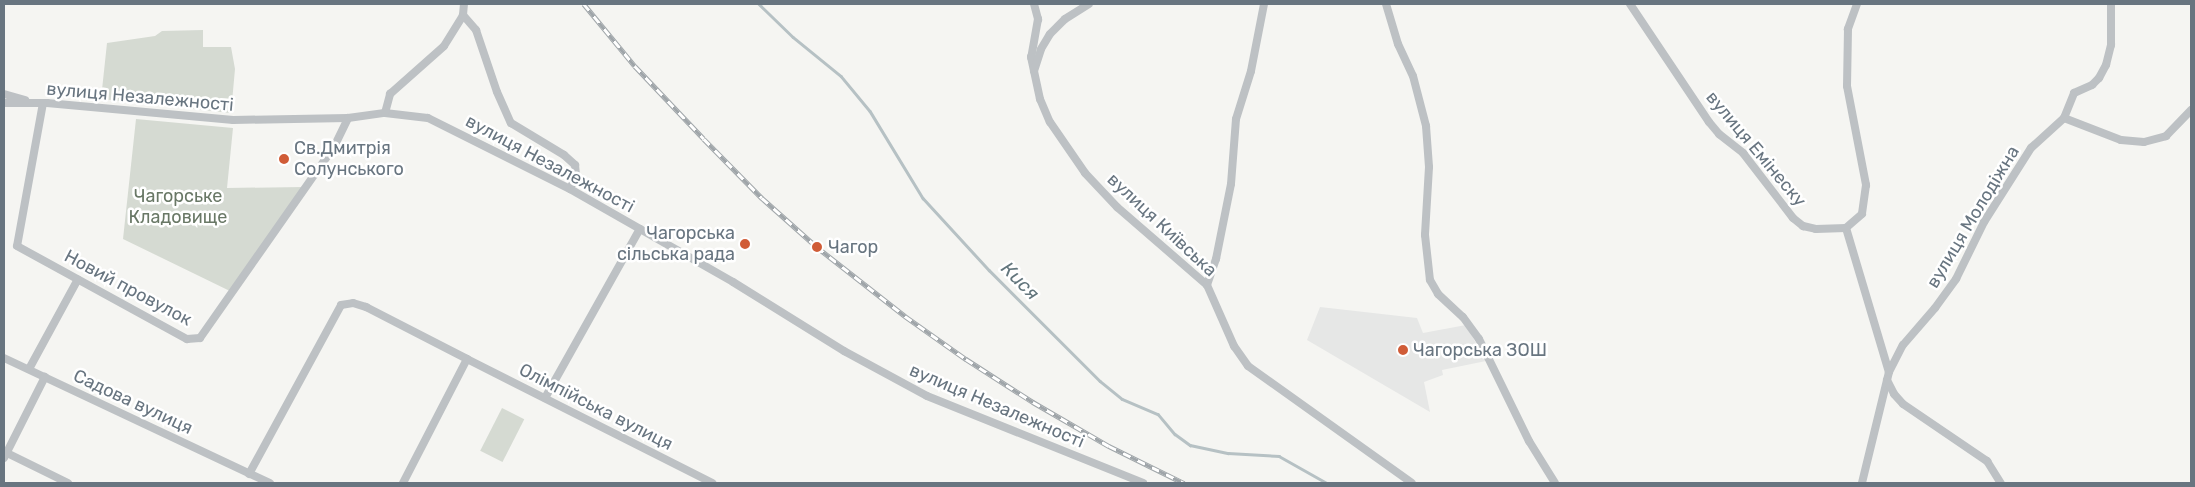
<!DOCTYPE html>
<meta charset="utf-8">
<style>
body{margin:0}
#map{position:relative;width:2195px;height:487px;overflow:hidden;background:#f5f5f2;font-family:Rubik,sans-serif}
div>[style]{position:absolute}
.built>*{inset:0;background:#e6e7e6}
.green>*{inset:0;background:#d5dad2;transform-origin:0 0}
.stream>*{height:2.5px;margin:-1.25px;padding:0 1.25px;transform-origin:1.25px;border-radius:1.25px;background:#b6c1c4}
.minor>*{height:8px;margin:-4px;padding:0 4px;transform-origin:4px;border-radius:4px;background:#bdc1c4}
.rail>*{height:4.5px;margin-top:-2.25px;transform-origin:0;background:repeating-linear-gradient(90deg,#fff 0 8px,#9fa5a9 0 16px);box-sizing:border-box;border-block:1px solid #9fa5a9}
.dots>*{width:14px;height:14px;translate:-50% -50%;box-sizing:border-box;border:2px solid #fff;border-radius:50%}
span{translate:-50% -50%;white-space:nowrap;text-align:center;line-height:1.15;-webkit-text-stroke:5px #fff;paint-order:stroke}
.street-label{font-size:18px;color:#687580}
.poi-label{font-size:18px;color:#687580}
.left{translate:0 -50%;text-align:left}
.right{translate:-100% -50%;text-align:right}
.park-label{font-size:18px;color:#697866}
.water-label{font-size:19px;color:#63767d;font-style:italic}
.frame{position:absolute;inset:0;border:5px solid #687580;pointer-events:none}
</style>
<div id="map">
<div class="built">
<div style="clip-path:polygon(1320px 307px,1417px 318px,1423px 333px,1466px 325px,1486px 361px,1442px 370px,1443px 375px,1424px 382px,1430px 412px,1307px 340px)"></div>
</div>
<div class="green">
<div style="clip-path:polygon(203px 30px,203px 47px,231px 47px,235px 69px,231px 113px,101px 99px,107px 43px,155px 36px,162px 31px)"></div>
<div style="clip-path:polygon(136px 119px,233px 128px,227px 188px,304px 187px,234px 293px,123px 239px)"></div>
<div style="left:502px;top:408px;width:25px;height:48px;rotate:27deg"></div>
</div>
<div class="stream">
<div style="left:759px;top:4px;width:47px;rotate:44.1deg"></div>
<div style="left:793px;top:37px;width:62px;rotate:39.1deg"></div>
<div style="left:841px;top:76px;width:45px;rotate:50.4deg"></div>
<div style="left:870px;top:111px;width:102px;rotate:58.7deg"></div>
<div style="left:923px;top:198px;width:98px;rotate:47.5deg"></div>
<div style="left:989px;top:270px;width:157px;rotate:45deg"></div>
<div style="left:1100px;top:381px;width:28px;rotate:39deg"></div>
<div style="left:1122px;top:399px;width:39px;rotate:23deg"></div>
<div style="left:1158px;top:414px;width:26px;rotate:50deg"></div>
<div style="left:1175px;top:434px;width:19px;rotate:36deg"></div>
<div style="left:1190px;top:445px;width:39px;rotate:12deg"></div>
<div style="left:1228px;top:453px;width:51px;rotate:3.4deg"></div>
<div style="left:1279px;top:456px;width:55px;rotate:29.4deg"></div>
</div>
<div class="minor">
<div style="left:1034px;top:4px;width:16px;rotate:75deg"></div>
<div style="left:1038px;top:19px;width:39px;rotate:100deg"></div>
<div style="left:1031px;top:57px;width:43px;rotate:77.9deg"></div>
<div style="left:1040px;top:99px;width:25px;rotate:67deg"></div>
<div style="left:1050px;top:122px;width:62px;rotate:55.5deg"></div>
<div style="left:1085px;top:173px;width:47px;rotate:46.7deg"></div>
<div style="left:1117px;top:207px;width:119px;rotate:40.9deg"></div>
<div style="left:1207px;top:285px;width:67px;rotate:66.1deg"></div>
<div style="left:1234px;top:346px;width:24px;rotate:55deg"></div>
<div style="left:1248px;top:366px;width:201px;rotate:35.5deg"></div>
<div style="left:1386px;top:4px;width:42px;rotate:73.3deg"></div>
<div style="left:1398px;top:44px;width:35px;rotate:65deg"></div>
<div style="left:1413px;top:76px;width:52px;rotate:75.4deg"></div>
<div style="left:1426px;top:126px;width:41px;rotate:85.8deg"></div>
<div style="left:1429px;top:167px;width:68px;rotate:93.4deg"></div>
<div style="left:1425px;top:235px;width:45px;rotate:83.7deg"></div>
<div style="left:1430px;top:280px;width:16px;rotate:60deg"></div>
<div style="left:1438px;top:294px;width:34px;rotate:43deg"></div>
<div style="left:1463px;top:317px;width:27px;rotate:54deg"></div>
<div style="left:1479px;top:339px;width:114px;rotate:63.9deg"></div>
<div style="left:1529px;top:441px;width:49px;rotate:58.2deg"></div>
<div style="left:1630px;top:4px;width:142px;rotate:56.2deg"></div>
<div style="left:1709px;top:122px;width:16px;rotate:50deg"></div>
<div style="left:1719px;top:134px;width:31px;rotate:38deg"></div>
<div style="left:1743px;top:153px;width:82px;rotate:52.4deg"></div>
<div style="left:1793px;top:218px;width:13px;rotate:39deg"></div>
<div style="left:1803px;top:226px;width:13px;rotate:13deg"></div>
<div style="left:1816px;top:229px;width:30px;rotate:-2deg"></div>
<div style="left:1857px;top:4px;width:27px;rotate:110deg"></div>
<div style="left:1848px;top:29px;width:57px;rotate:91deg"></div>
<div style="left:1847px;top:86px;width:101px;rotate:79.1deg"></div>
<div style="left:1866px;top:185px;width:29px;rotate:98deg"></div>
<div style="left:1862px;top:214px;width:21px;rotate:139deg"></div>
<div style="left:1846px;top:228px;width:150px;rotate:73.4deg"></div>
<div style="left:1889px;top:372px;width:114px;rotate:103.7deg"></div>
<div style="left:463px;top:15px;width:20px;rotate:49deg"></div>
<div style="left:476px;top:30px;width:65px;rotate:71.3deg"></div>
<div style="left:497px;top:92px;width:34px;rotate:66deg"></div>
<div style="left:511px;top:123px;width:62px;rotate:31.1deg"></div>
<div style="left:564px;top:155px;width:15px;rotate:42deg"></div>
<div style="left:575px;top:165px;width:10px;rotate:84deg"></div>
<div style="left:576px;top:175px;width:15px;rotate:113deg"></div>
<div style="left:1034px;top:71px;width:23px;rotate:-72deg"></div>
<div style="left:1041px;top:49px;width:17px;rotate:-59deg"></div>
<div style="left:1050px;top:34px;width:21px;rotate:-45deg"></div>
<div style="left:1065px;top:19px;width:28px;rotate:-32deg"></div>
<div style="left:4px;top:94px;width:22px;rotate:16deg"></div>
<div style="left:4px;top:103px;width:43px"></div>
<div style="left:47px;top:103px;width:187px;rotate:5.2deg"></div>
<div style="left:233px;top:120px;width:115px;rotate:-1deg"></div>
<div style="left:348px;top:118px;width:37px;rotate:-8deg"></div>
<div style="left:385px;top:113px;width:43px;rotate:6.6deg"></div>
<div style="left:428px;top:118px;width:159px;rotate:26.6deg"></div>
<div style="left:570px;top:189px;width:188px;rotate:29.7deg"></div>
<div style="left:733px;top:282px;width:131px;rotate:31.9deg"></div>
<div style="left:844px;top:351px;width:94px;rotate:28.5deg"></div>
<div style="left:927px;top:396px;width:233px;rotate:21.9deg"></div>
<div style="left:43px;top:103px;width:145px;rotate:100.3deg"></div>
<div style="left:17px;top:246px;width:194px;rotate:28.7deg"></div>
<div style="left:187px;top:339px;width:13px;rotate:-4deg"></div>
<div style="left:200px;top:338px;width:236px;rotate:-55deg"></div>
<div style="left:335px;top:145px;width:30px;rotate:-64deg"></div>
<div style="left:385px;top:113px;width:20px;rotate:-75deg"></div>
<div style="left:390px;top:94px;width:72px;rotate:-41.6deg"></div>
<div style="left:444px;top:46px;width:36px;rotate:-58deg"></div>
<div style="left:463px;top:15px;width:11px;rotate:-85deg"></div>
<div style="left:2064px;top:118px;width:61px;rotate:21.1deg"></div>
<div style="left:2121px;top:140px;width:23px;rotate:5deg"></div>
<div style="left:2144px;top:142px;width:23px;rotate:-15deg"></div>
<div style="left:2166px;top:136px;width:36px;rotate:-46deg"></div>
<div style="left:1207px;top:285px;width:28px;rotate:-71deg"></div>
<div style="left:1216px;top:259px;width:76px;rotate:-78.7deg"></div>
<div style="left:1231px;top:184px;width:65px;rotate:-85.6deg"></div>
<div style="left:1236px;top:119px;width:50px;rotate:-72.6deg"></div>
<div style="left:1251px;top:71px;width:68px;rotate:-79deg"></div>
<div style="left:4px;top:358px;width:294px;rotate:25.2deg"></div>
<div style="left:467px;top:359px;width:275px;rotate:26.8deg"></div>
<div style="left:29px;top:369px;width:102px;rotate:-61.4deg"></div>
<div style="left:1889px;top:372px;width:30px;rotate:-63deg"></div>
<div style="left:1903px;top:345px;width:49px;rotate:-49.1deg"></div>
<div style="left:1935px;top:308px;width:36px;rotate:-54deg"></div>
<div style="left:1956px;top:279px;width:64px;rotate:-63.8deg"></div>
<div style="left:1984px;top:222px;width:88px;rotate:-57.6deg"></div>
<div style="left:2031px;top:148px;width:45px;rotate:-42.3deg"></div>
<div style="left:2064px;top:118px;width:27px;rotate:-68deg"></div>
<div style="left:2074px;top:93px;width:20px;rotate:-24deg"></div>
<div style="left:2092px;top:85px;width:10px;rotate:-45deg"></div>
<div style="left:2099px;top:78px;width:15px;rotate:-62deg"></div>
<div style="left:2106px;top:65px;width:21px;rotate:-76deg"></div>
<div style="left:2111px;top:45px;width:41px;rotate:-90deg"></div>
<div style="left:1887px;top:380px;width:16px;rotate:63deg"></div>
<div style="left:1894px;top:394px;width:13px;rotate:48deg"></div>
<div style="left:1903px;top:404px;width:102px;rotate:34.2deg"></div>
<div style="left:1987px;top:461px;width:26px;rotate:58deg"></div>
<div style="left:545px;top:398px;width:194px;rotate:-60.7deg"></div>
<div style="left:7px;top:453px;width:68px;rotate:26.2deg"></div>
<div style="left:4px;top:458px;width:91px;rotate:-63.2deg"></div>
<div style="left:249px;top:474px;width:192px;rotate:-61.4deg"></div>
<div style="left:341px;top:305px;width:12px;rotate:-9deg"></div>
<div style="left:353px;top:303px;width:14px;rotate:17deg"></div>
<div style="left:366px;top:307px;width:114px;rotate:27.2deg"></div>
<div style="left:467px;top:359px;width:140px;rotate:117.3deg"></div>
</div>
<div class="rail">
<div style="left:584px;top:4px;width:80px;rotate:50.6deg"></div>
<div style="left:635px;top:66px;width:100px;rotate:46.6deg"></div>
<div style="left:704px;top:139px;width:83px;rotate:45.5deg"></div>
<div style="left:762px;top:198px;width:74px;rotate:41.7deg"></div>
<div style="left:817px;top:247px;width:112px;rotate:38.1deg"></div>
<div style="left:905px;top:316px;width:75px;rotate:35.2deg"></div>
<div style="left:966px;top:359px;width:80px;rotate:32.7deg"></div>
<div style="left:1033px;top:402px;width:88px;rotate:30.1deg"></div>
<div style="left:1109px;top:446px;width:84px;rotate:26.3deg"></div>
</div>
<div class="dots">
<div style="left:284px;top:159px;background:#d05c37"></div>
<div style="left:745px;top:244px;background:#d05c37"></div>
<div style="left:817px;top:247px;background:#d05c37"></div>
<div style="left:1403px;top:350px;background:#d05c37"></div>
</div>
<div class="street-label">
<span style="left:140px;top:97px;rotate:5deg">вулиця Незалежності</span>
<span style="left:1756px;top:149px;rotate:50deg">вулиця Емінеску</span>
<span style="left:550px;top:164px;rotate:28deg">вулиця Незалежності</span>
<span style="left:1973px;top:217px;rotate:-59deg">вулиця Молодіжна</span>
<span style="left:1162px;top:225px;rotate:43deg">вулиця Київська</span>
<span style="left:128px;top:288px;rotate:28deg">Новий провулок</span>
<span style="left:133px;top:402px;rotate:25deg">Садова вулиця</span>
<span style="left:997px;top:406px;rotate:23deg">вулиця Незалежності</span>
<span style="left:596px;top:407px;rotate:27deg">Олімпійська вулиця</span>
</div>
<div class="poi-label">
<span class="left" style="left:294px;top:159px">Св.Дмитрія<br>Солунського</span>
<span class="right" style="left:735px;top:244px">Чагорська<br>сільська рада</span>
<span class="left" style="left:828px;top:247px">Чагор</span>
<span class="left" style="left:1413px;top:350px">Чагорська ЗОШ</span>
</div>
<div class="park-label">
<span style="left:178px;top:207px">Чагорське<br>Кладовище</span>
</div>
<div class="water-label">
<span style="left:1020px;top:281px;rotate:45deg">Кися</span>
</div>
<div class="frame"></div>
</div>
